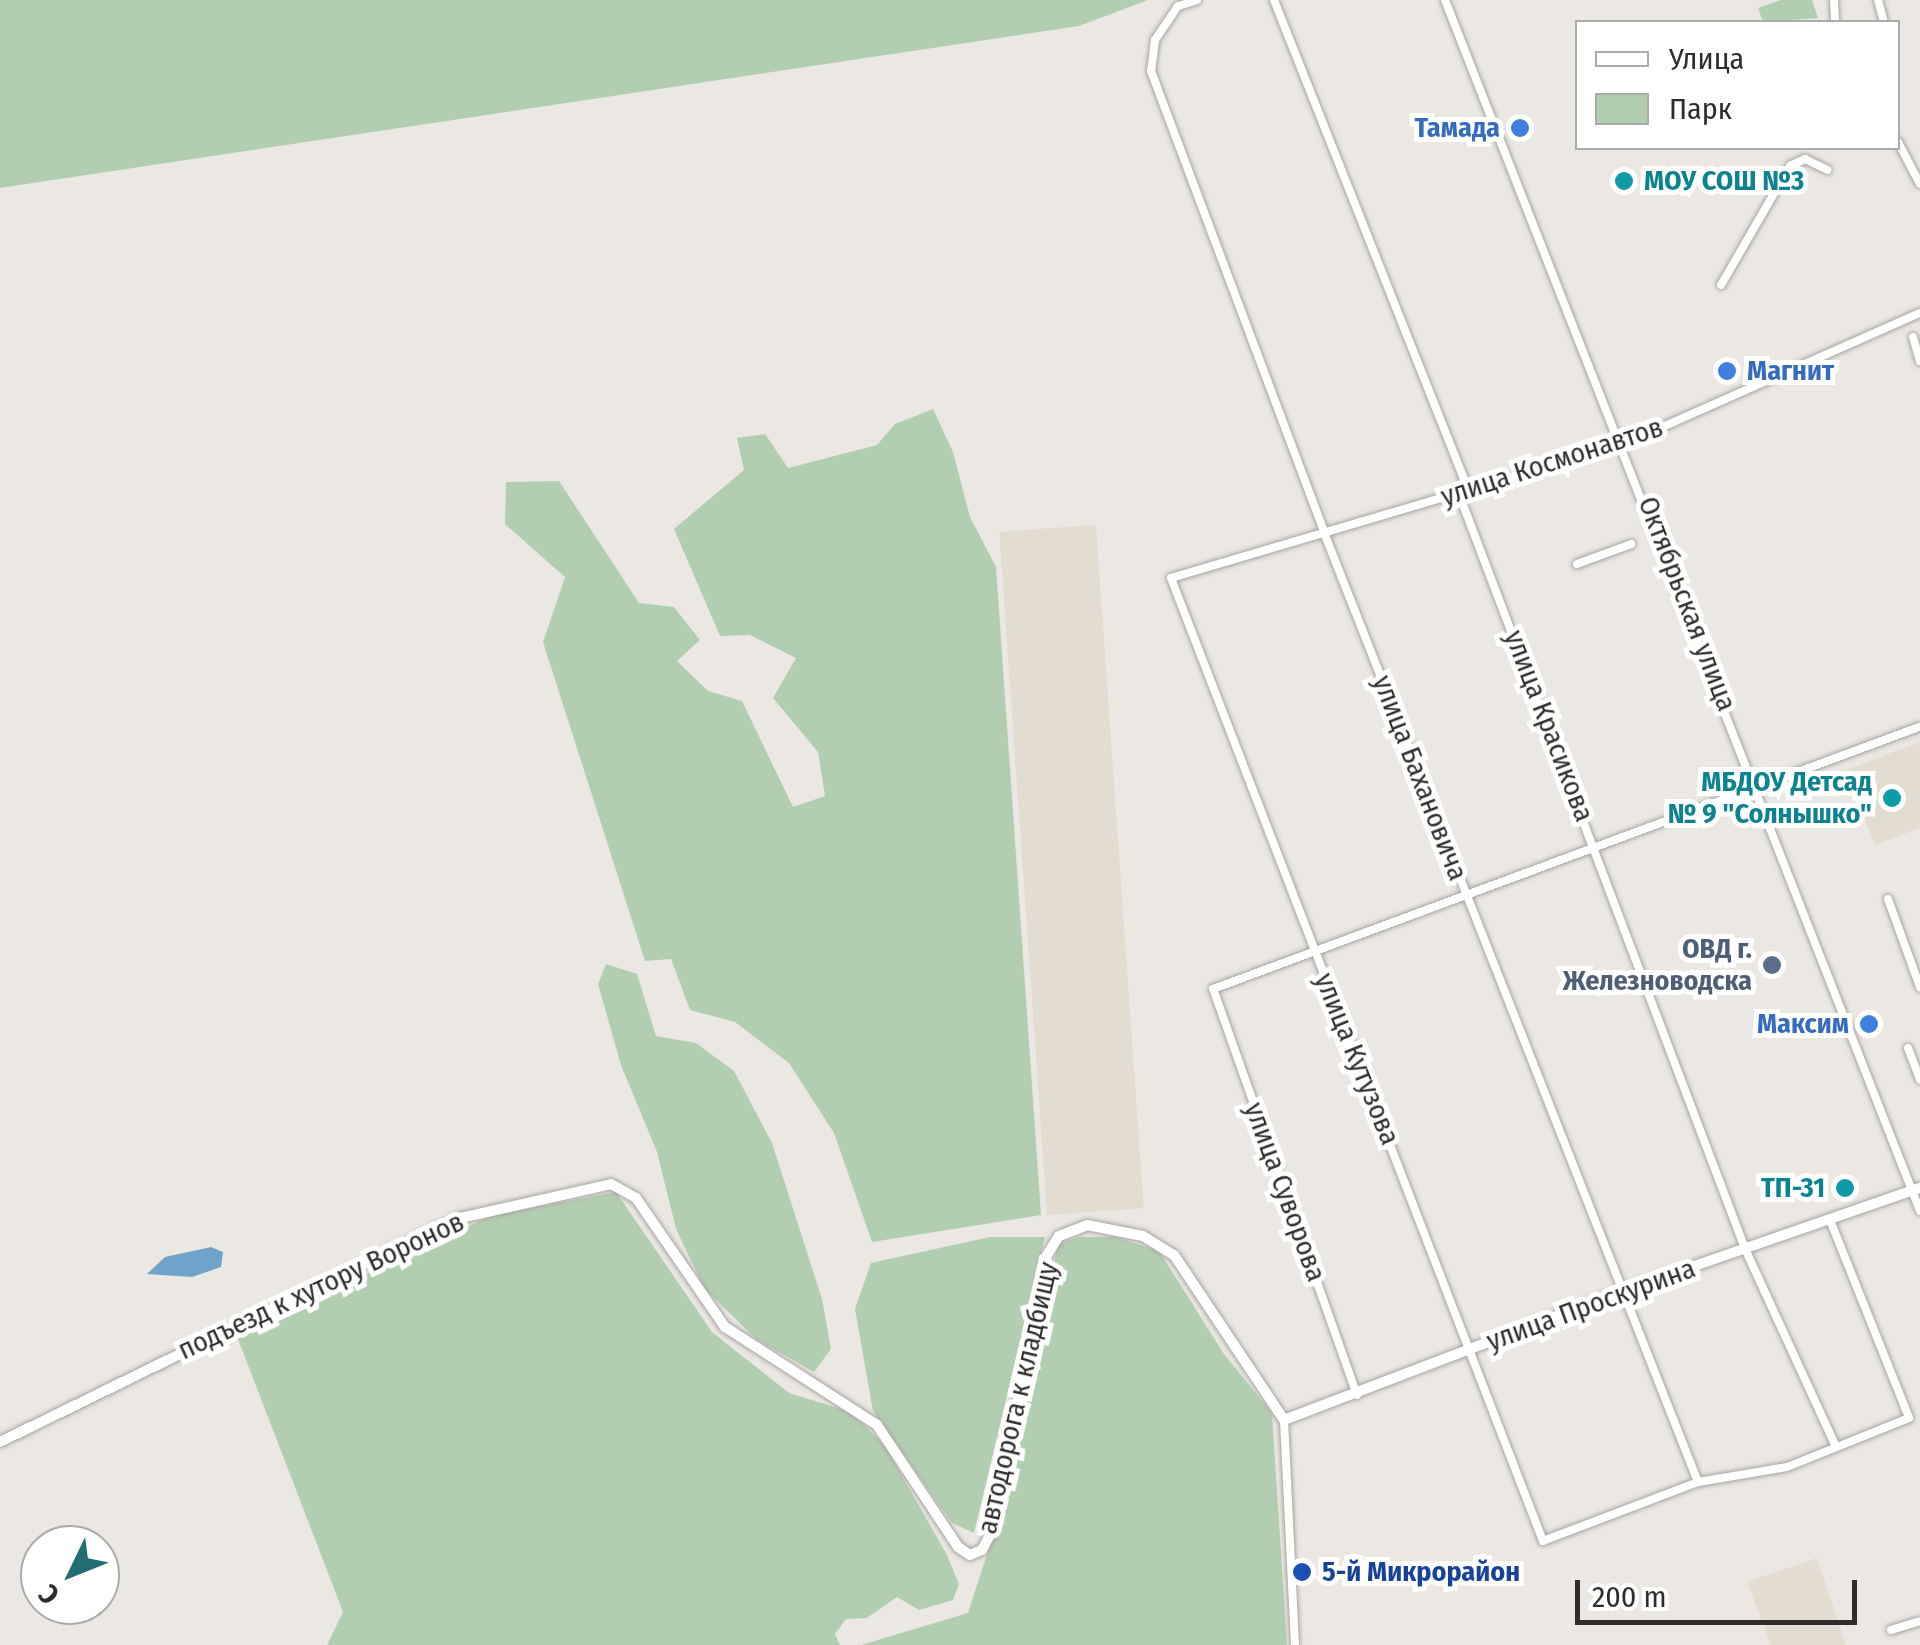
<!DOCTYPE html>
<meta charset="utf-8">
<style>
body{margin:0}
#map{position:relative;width:1920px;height:1645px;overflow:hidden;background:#ebe8e3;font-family:"Fira Sans Condensed",sans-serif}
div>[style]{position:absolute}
.built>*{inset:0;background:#e3ddd1;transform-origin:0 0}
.green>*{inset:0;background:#b2ceb1}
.water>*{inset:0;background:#70a3c9}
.roads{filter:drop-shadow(0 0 2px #a7a5a0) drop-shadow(0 0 2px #a7a5a0)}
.minor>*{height:8px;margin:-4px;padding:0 4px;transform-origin:4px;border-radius:4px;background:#fff}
.tertiary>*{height:10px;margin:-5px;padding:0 5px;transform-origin:5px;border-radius:5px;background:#fff}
.dots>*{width:28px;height:28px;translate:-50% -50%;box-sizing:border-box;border:5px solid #fff;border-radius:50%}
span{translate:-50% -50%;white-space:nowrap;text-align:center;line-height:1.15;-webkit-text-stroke:10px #fff;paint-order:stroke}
.shop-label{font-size:28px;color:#366cbe;font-weight:700}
.right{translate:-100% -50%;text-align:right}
.left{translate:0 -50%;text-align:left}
.culture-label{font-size:28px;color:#0d838f;font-weight:700}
.street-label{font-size:28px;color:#2e2d2b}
.service-label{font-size:28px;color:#4e5e75;font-weight:700}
.transit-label{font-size:28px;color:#164399;font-weight:700}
.legend{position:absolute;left:1575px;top:20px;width:325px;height:130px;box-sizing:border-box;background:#fff;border:2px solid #ababaa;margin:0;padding:12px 18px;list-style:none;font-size:30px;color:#2e2d2b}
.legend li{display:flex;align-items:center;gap:20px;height:50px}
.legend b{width:50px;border:2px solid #ababaa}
.north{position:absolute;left:20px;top:1525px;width:100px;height:100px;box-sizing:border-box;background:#fff;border:2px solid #ababaa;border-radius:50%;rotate:227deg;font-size:28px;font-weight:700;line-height:40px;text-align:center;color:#2e2d2b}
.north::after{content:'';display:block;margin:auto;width:35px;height:45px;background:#216d73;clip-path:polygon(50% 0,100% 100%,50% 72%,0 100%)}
.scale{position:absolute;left:1575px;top:1580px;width:282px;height:45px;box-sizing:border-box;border:5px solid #2e2d2b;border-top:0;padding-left:12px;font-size:30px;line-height:35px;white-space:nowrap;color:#2e2d2b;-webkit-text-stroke:8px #fff;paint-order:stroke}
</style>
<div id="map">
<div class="built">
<div style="left:1096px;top:525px;width:685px;height:97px;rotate:86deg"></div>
<div style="clip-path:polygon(1920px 742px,1920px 828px,1875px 845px,1846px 770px)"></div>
<div style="clip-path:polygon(1817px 1558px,1846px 1645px,1771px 1645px,1747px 1582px)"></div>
</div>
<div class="green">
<div style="clip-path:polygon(0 0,1148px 0,1079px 26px,0 188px)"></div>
<div style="clip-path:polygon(1781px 0,1812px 0,1818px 18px,1763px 22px,1758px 8px)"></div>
<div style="clip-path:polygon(933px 409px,953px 452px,970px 517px,996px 567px,1041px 1215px,872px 1242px,834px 1133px,789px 1063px,735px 1022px,690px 1010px,671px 959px,645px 961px,543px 642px,565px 577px,505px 524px,506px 482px,559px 481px,639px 603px,674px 607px,700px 640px,677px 661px,708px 691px,742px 701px,793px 807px,825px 796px,818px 752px,773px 698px,796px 658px,750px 635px,720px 636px,674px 529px,744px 470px,737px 438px,765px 434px,788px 468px,877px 445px,895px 424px)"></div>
<div style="clip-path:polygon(606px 964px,637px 974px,656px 1036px,696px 1043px,734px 1071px,772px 1143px,822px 1299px,831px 1349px,814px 1372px,756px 1339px,704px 1288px,676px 1229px,657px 1152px,621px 1065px,598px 984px)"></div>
<div style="clip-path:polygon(616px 1192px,712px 1332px,789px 1393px,851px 1412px,885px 1446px,947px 1555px,959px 1584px,953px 1600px,919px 1610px,897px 1597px,867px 1618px,846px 1619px,835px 1634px,840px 1645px,327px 1645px,343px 1612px,236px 1334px,493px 1215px)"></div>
<div style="clip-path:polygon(990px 1237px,1045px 1237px,974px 1533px,952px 1523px,873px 1411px,855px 1309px,871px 1263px)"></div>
<div style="clip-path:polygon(1079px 1237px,1116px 1237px,1159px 1251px,1224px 1354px,1272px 1413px,1287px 1645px,861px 1645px,968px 1613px,1001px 1511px,1058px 1244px)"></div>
</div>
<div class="water">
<div style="clip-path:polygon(211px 1247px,223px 1252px,221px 1267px,192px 1277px,147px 1274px,165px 1257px)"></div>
</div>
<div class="roads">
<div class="minor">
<div style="left:1197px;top:0;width:20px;rotate:162deg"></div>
<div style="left:1178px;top:6px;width:41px;rotate:124.1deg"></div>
<div style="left:1155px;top:40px;width:31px;rotate:97deg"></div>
<div style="left:1151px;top:71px;width:496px;rotate:69.4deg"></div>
<div style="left:1325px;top:535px;width:1018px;rotate:68.5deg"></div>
<div style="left:1274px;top:0;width:515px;rotate:68.36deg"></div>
<div style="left:1464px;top:479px;width:16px;rotate:108deg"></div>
<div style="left:1459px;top:494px;width:810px;rotate:69.24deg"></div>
<div style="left:1746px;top:1251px;width:216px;rotate:65.3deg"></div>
<div style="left:1445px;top:0;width:1301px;rotate:68.58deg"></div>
<div style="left:1834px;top:0;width:22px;rotate:87deg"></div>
<div style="left:1878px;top:0;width:23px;rotate:75deg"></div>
<div style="left:1898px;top:142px;width:47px;rotate:62.4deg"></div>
<div style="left:1721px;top:285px;width:138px;rotate:-59.9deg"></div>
<div style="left:1790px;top:166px;width:17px;rotate:-25deg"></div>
<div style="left:1805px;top:159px;width:25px;rotate:26deg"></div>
<div style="left:1913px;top:337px;width:25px;rotate:74deg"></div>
<div style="left:1577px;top:564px;width:58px;rotate:-20.3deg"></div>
<div style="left:1888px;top:899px;width:94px;rotate:70deg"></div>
<div style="left:1908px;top:1048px;width:34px;rotate:69deg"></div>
<div style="left:1830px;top:1220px;width:213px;rotate:68.2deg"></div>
<div style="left:1909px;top:1418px;width:131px;rotate:158.1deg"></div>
<div style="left:1787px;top:1467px;width:90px;rotate:170.4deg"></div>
<div style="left:1698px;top:1482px;width:166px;rotate:159.2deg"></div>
<div style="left:1543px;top:1541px;width:1032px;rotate:-111.12deg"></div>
<div style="left:1171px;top:578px;width:472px;rotate:-16.5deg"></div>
<div style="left:1624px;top:444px;width:324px;rotate:-23.9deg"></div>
<div style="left:1357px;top:1395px;width:431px;rotate:-109.5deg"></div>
<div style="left:1213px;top:989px;width:753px;rotate:-20.36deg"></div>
<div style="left:1284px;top:1420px;width:225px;rotate:87.2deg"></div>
<div style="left:1891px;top:1630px;width:30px;rotate:-17deg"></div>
</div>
<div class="tertiary">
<div style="left:0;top:1442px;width:508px;rotate:-26.06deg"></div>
<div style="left:456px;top:1219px;width:159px;rotate:-12.7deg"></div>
<div style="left:611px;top:1184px;width:29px;rotate:29deg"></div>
<div style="left:636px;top:1198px;width:157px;rotate:55.4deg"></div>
<div style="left:725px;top:1327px;width:181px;rotate:32.8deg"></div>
<div style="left:877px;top:1425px;width:146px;rotate:56.4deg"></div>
<div style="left:958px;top:1547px;width:14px;rotate:34deg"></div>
<div style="left:970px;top:1555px;width:13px;rotate:-23deg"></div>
<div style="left:982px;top:1550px;width:21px;rotate:-62deg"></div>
<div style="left:992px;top:1531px;width:281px;rotate:-78.7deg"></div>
<div style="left:1047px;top:1255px;width:22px;rotate:-58deg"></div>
<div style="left:1059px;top:1236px;width:30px;rotate:-21deg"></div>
<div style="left:1087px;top:1225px;width:57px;rotate:11.1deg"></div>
<div style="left:1143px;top:1236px;width:36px;rotate:32deg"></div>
<div style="left:1174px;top:1255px;width:198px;rotate:56.3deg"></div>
<div style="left:1284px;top:1420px;width:362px;rotate:-20.9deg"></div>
<div style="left:1622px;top:1291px;width:315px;rotate:-19.1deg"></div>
</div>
</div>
<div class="dots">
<div style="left:1520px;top:128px;background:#3f7fe0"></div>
<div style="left:1624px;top:181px;background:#0f9aa8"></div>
<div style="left:1727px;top:371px;background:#3f7fe0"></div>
<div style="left:1892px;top:798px;background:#0f9aa8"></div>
<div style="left:1772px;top:965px;background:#5c6f8a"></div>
<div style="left:1869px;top:1024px;background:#3f7fe0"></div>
<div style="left:1845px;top:1188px;background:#0f9aa8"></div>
<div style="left:1302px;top:1572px;background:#1a4fb4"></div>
</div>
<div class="shop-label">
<span class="right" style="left:1500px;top:128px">Тамада</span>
<span class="left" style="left:1747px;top:371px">Магнит</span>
<span class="right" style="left:1849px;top:1024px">Максим</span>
</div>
<div class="culture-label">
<span class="left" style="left:1644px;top:181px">МОУ СОШ №3</span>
<span class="right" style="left:1872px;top:798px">МБДОУ Детсад<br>№ 9 "Солнышко"</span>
<span class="right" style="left:1825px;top:1188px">ТП-31</span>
</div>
<div class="street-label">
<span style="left:1552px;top:462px;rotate:-18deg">улица Космонавтов</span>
<span style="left:1687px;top:604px;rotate:69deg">Октябрьская улица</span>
<span style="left:1549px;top:726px;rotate:69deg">улица Красикова</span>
<span style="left:1420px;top:778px;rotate:69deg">улица Бахановича</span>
<span style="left:1357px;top:1059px;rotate:68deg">улица Кутузова</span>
<span style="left:1285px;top:1192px;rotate:70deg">улица Суворова</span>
<span style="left:321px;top:1286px;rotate:-25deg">подъезд к хутору Воронов</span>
<span style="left:1591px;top:1305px;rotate:-20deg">улица Проскурина</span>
<span style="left:1018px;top:1398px;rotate:-77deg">автодорога к кладбищу</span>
</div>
<div class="service-label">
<span class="right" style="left:1752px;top:965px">ОВД г.<br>Железноводска</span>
</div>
<div class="transit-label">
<span class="left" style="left:1322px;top:1572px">5-й Микрорайон</span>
</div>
<ul class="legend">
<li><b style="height:12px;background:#fff"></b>Улица</li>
<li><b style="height:28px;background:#b2ceb1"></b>Парк</li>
</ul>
<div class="north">С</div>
<div class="scale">200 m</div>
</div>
